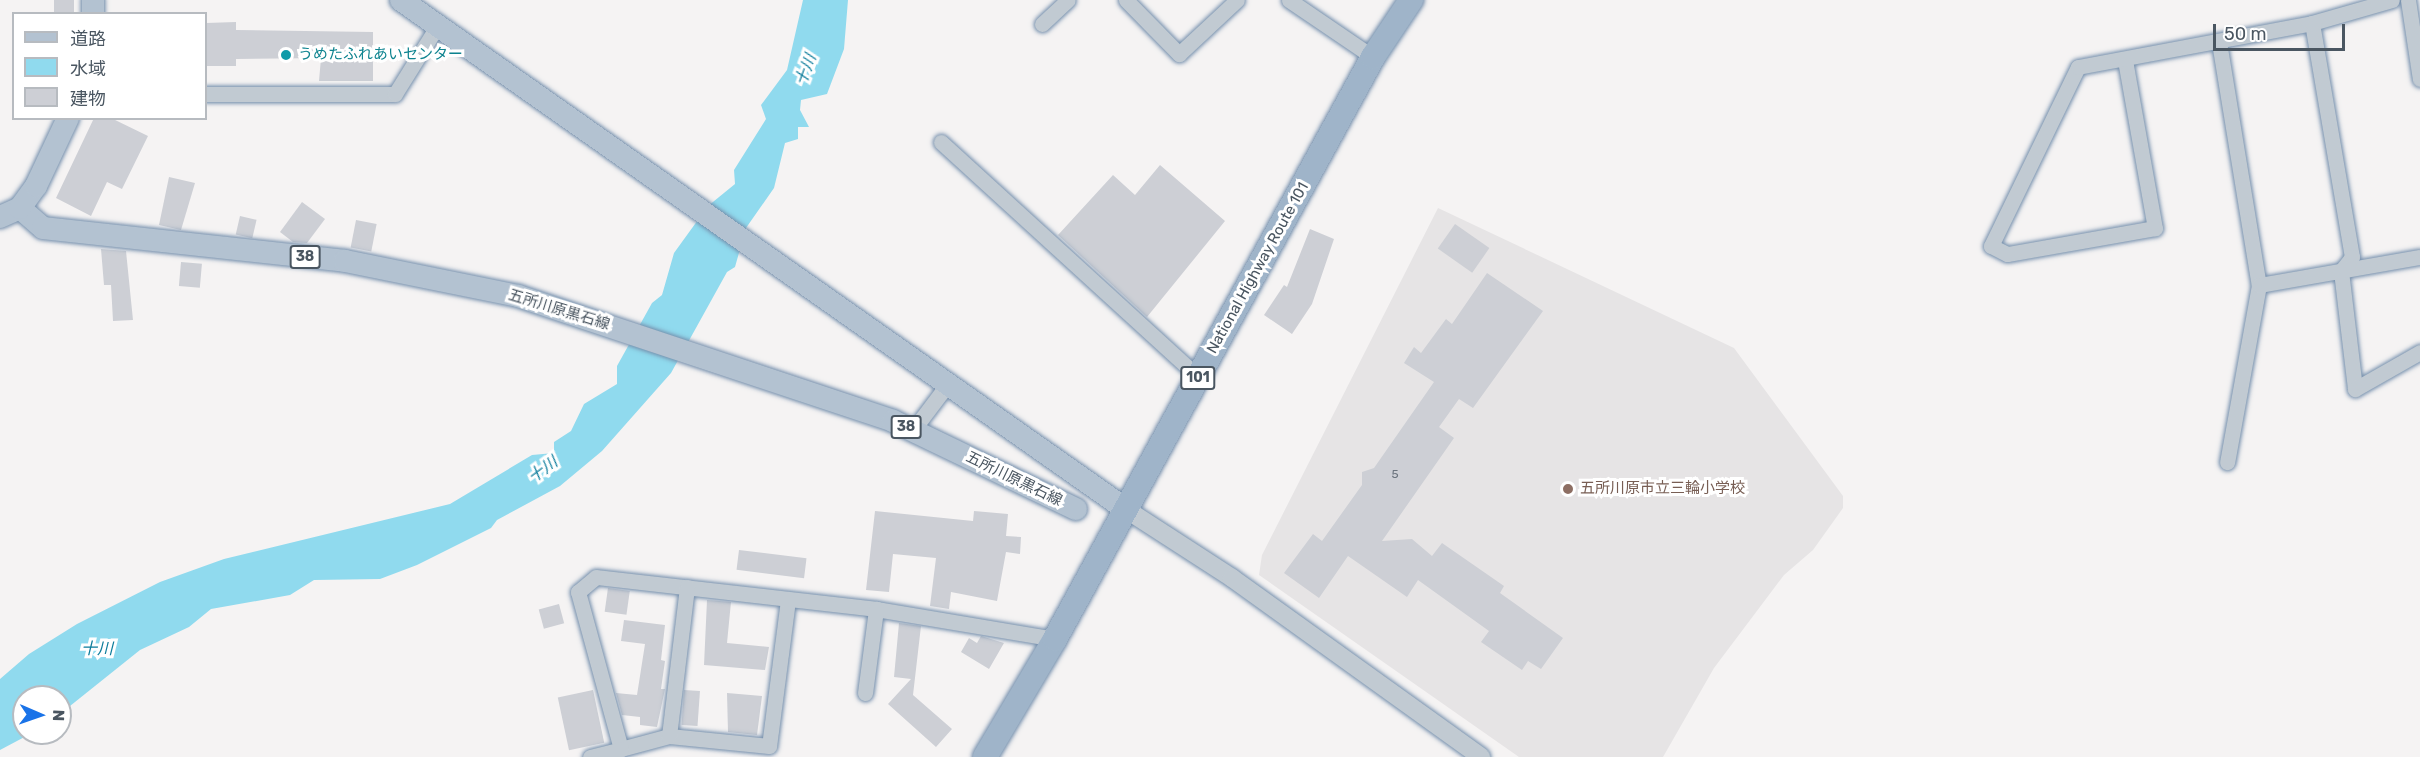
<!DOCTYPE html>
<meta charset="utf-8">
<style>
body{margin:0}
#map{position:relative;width:2420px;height:757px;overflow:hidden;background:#f5f3f3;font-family:Rubik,"Noto Sans JP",sans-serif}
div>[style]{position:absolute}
.education>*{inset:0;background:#e6e4e5}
.water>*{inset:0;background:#90daee}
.building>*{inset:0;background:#cdcfd5;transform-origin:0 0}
.roads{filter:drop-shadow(0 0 2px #7690ad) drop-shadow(0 0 2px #7690ad)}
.minor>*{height:15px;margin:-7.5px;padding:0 7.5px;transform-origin:7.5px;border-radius:7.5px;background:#c1cad2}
.tertiary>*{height:18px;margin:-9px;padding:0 9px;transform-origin:9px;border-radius:9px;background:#c1cad2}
.primary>*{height:22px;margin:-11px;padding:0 11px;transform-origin:11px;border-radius:11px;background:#b3c2d1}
.trunk>*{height:24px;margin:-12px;padding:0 12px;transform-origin:12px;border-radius:12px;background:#9fb4c9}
.dots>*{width:16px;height:16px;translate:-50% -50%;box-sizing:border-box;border:3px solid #fff;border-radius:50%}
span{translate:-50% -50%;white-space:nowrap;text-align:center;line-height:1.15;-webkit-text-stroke:6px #fff;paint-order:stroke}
.number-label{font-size:12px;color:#6b747e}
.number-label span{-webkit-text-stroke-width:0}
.shield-label span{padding:2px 4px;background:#fff;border:2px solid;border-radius:4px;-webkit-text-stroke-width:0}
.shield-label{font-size:14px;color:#4a5661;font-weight:700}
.culture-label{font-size:15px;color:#0d838f}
.left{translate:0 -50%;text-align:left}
.street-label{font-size:15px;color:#4a5661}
.education-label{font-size:15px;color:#785e54}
.water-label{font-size:16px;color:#0c7c9b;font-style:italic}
.legend{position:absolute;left:12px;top:12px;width:195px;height:108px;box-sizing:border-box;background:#fff;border:2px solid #b7bbc0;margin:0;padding:8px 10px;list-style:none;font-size:18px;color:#4a5661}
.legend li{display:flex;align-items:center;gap:12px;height:30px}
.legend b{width:30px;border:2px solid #b7bbc0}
.north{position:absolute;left:12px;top:685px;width:60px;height:60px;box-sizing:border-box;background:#fff;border:2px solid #b7bbc0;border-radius:50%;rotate:92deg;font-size:16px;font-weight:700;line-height:24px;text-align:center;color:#4a5661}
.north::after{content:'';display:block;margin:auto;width:21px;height:27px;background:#1a73e8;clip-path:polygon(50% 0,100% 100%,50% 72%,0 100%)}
.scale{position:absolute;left:2213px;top:24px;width:132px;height:27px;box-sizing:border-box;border:3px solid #4a5661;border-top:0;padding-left:8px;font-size:18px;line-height:21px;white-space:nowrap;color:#4a5661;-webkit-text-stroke:4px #fff;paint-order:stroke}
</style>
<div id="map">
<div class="education">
<div style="clip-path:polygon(1438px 208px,1734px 348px,1843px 496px,1843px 508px,1813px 550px,1784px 575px,1714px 668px,1663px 757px,1519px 757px,1259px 575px,1262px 555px)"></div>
</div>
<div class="water">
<div style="clip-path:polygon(803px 0,848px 0,844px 49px,827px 94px,801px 100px,800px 110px,809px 127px,798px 127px,798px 139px,785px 143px,774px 188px,746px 228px,735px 267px,727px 272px,671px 373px,602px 451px,560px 486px,497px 520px,491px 528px,417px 565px,380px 579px,314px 580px,290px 595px,211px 609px,189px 627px,140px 650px,60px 714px,60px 697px,24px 697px,24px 733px,32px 733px,0 750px,0 679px,29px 654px,77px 624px,160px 582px,224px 559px,450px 504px,532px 455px,554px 453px,554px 442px,571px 431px,584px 404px,617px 384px,617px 366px,652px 303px,662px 295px,674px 253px,708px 206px,735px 184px,734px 170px,766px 119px,761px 105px,787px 70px)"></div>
</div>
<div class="building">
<div style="left:54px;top:0;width:20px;height:14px"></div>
<div style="clip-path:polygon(236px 22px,236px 30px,373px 32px,373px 81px,319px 81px,321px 58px,236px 59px,236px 66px,206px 66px,206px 23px)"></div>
<div style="clip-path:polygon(94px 118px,111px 118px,148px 136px,122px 189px,107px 182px,91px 216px,56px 198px)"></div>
<div style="clip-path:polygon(1160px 165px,1225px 221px,1147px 317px,1058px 235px,1113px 175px,1135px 195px)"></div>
<div style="clip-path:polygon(169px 177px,195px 183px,181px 230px,159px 225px)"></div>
<div style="clip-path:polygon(302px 202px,325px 219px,307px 243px,293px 242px,280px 232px)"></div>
<div style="left:240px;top:216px;width:17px;height:19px;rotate:13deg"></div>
<div style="left:356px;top:220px;width:21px;height:28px;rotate:11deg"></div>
<div style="left:1455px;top:224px;width:42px;height:30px;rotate:35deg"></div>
<div style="clip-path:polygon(1310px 229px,1334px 239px,1312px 304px,1292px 334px,1264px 315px,1284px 285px,1287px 287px)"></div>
<div style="clip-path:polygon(101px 249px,126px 251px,133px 320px,113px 321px,111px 285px,104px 285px)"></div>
<div style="left:181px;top:262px;width:21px;height:24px;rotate:5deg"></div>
<div style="clip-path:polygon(1487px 273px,1543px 311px,1473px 408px,1459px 399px,1439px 427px,1454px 438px,1382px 541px,1412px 539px,1432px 556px,1442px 543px,1504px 586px,1500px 593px,1563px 638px,1541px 669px,1528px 661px,1522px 670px,1481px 642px,1489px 631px,1418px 580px,1407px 597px,1348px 556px,1319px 598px,1284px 573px,1313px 534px,1322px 541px,1362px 485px,1362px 472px,1374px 468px,1434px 382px,1404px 363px,1414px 347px,1421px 353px,1446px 319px,1452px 324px)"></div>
<div style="clip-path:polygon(875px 511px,973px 521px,974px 511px,1008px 514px,1006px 536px,1021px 537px,1020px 554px,1006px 552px,997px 601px,951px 592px,949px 609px,930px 606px,936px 558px,893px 554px,889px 592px,866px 590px)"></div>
<div style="left:739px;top:550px;width:68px;height:20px;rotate:7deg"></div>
<div style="left:608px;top:588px;width:22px;height:24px;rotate:8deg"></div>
<div style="clip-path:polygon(707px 600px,731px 602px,727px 643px,769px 647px,765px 670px,704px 665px)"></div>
<div style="left:559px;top:604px;width:20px;height:21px;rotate:75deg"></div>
<div style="clip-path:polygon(624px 620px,665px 625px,661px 660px,665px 661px,661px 689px,665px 689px,657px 727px,640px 725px,640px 717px,622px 715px,616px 693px,637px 695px,645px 644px,621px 641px)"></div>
<div style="clip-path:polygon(899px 623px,921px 626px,913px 695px,952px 729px,936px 747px,888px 704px,911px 679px,894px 677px)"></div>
<div style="clip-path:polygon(981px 636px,1004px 643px,989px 669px,961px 652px,969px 638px,977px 643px)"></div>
<div style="left:593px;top:690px;width:54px;height:36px;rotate:78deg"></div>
<div style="left:684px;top:690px;width:16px;height:35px;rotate:4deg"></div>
<div style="clip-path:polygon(727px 693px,762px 696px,757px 735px,728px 732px)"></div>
</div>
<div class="roads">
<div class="minor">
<div style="left:1126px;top:0;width:76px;rotate:45.5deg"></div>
<div style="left:1179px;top:54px;width:79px;rotate:-43deg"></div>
<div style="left:1289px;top:0;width:102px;rotate:34.2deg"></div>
<div style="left:2408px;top:0;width:80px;rotate:81.4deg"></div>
<div style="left:2312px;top:23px;width:237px;rotate:80.3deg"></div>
<div style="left:2352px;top:257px;width:18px;rotate:128deg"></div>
<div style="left:2341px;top:271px;width:119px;rotate:83.2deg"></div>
<div style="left:2355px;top:389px;width:75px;rotate:-29.6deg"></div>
<div style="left:1042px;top:24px;width:35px;rotate:-43deg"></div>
<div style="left:2219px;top:42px;width:246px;rotate:80.7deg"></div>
<div style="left:2259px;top:285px;width:180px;rotate:100.2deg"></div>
<div style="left:2125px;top:60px;width:171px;rotate:79.9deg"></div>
<div style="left:2155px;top:228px;width:150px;rotate:170deg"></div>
<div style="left:2007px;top:254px;width:18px;rotate:-153deg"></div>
<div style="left:1991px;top:246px;width:199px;rotate:-64.1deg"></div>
<div style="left:2078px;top:67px;width:238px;rotate:-10.6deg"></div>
<div style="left:2312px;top:23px;width:83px;rotate:-16deg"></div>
<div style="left:206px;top:94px;width:189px"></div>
<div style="left:395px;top:94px;width:81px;rotate:-58.1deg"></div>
<div style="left:941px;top:142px;width:348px;rotate:42.4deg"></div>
<div style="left:2259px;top:285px;width:163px;rotate:-9.9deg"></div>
<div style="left:913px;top:430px;width:56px;rotate:-52.9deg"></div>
<div style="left:788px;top:600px;width:147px;rotate:97.4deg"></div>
<div style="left:769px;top:746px;width:100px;rotate:-174.3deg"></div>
<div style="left:669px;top:736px;width:50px;rotate:164.8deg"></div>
<div style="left:621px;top:749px;width:163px;rotate:-105.3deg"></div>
<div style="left:578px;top:592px;width:23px;rotate:-40deg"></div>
<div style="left:596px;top:577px;width:282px;rotate:6.5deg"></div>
<div style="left:876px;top:609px;width:181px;rotate:9.5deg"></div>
<div style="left:865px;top:693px;width:85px;rotate:-82.5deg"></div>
<div style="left:669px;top:736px;width:150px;rotate:-83.1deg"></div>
<div style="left:590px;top:757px;width:32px;rotate:-14deg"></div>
</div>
<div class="tertiary">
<div style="left:1124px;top:508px;width:129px;rotate:32.9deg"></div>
<div style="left:1232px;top:578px;width:307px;rotate:35.7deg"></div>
</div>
<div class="primary">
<div style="left:401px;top:0;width:884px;rotate:35.09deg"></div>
<div style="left:93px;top:14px;width:14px;rotate:-90deg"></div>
<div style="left:20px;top:208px;width:30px;rotate:41deg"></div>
<div style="left:43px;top:228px;width:304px;rotate:6.2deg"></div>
<div style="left:345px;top:261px;width:177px;rotate:11.4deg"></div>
<div style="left:518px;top:296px;width:395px;rotate:18.4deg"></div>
<div style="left:893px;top:421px;width:203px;rotate:25.7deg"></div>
<div style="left:0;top:217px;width:22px;rotate:-24deg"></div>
<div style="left:20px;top:208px;width:27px;rotate:-54deg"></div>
<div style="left:36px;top:186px;width:75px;rotate:-64.8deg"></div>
</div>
<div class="trunk">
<div style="left:985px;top:757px;width:137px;rotate:-59.3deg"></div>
<div style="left:1055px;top:639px;width:663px;rotate:-61.35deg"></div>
<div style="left:1373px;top:57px;width:69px;rotate:-56.3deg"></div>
</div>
</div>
<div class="dots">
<div style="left:286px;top:55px;background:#0f9aa8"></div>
<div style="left:1568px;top:489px;background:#8d6e63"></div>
</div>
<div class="number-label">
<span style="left:1395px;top:475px">5</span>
</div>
<div class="shield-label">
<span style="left:305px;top:257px">38</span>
<span style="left:1198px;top:378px">101</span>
<span style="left:906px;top:427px">38</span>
</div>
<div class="culture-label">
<span class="left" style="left:298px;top:55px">うめたふれあいセンター</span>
</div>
<div class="street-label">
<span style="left:1258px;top:268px;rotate:-61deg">National Highway Route 101</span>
<span style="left:559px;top:310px;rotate:17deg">五所川原黒石線</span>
<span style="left:1014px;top:479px;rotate:26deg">五所川原黒石線</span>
</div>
<div class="education-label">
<span class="left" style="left:1580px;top:489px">五所川原市立三輪小学校</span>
</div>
<div class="water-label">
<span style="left:806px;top:70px;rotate:-70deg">十川</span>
<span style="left:543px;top:470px;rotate:-37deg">十川</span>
<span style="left:97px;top:649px">十川</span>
</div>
<ul class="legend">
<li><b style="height:8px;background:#b3c2d1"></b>道路</li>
<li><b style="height:16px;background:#90daee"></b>水域</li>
<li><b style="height:16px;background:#cdcfd5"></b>建物</li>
</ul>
<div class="north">N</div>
<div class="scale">50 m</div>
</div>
